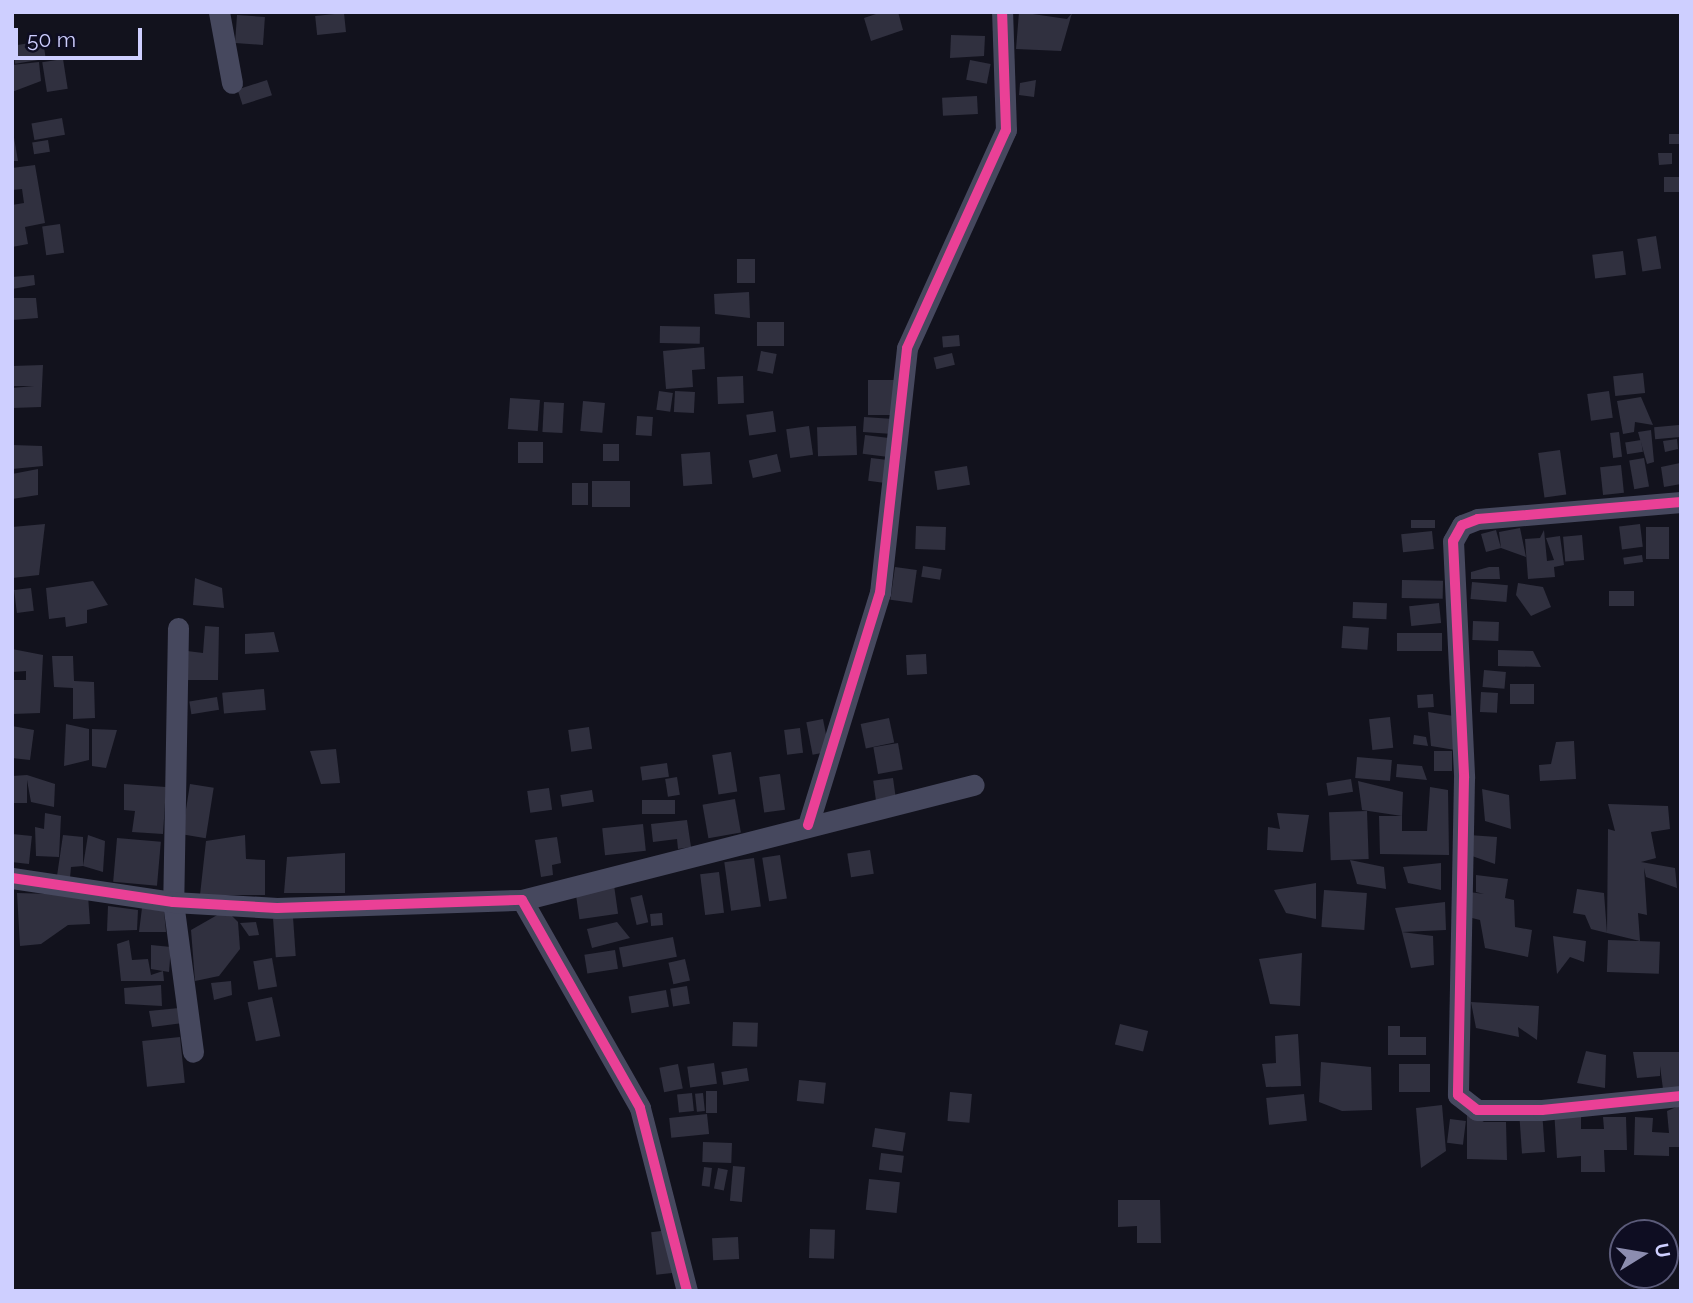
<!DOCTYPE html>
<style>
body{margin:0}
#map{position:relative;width:1693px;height:1303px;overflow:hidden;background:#12121d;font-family:Raleway,sans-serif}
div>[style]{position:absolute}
.building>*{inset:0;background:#30303f;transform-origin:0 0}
.street>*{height:21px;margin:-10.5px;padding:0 10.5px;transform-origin:10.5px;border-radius:10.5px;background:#46485e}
.cycleway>*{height:10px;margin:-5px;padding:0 5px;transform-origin:5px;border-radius:5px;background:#ea4096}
span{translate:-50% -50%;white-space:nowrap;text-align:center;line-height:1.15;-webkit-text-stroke:5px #0e0d22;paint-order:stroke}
.frame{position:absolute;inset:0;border:14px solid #cecfff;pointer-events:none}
.north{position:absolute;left:1609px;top:1219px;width:70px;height:70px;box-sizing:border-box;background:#0e0d22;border:2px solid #5b5b7a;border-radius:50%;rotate:79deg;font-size:19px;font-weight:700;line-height:28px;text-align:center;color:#cecfff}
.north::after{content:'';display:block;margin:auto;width:24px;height:32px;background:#8c8db0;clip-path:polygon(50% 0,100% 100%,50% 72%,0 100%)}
.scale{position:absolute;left:14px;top:28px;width:128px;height:32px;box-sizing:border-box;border:4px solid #cecfff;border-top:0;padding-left:9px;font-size:21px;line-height:24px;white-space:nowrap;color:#cecfff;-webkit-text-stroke:5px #0e0d22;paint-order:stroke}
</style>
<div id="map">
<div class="building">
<div style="clip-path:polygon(882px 12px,898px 12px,903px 30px,871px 41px,864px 18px)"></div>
<div style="clip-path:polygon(1019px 12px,1067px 19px,1072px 13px,1061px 51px,1016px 49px)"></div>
<div style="left:344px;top:13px;width:19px;height:29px;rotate:84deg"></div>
<div style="left:237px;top:15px;width:28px;height:28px;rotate:4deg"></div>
<div style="clip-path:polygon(951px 35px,985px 36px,984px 56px,950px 58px)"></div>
<div style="left:43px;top:41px;width:18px;height:31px;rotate:81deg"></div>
<div style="left:63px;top:59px;width:30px;height:21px;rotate:81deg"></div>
<div style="left:970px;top:60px;width:21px;height:20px;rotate:11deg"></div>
<div style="clip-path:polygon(39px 62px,41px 81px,12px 92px,12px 65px)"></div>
<div style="left:267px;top:80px;width:16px;height:31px;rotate:72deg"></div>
<div style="clip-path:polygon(1036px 80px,1034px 97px,1019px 95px,1020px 83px)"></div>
<div style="left:977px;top:96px;width:18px;height:35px;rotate:87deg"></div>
<div style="left:62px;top:118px;width:17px;height:31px;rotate:80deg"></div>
<div style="clip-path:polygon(12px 126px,18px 161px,12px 161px)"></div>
<div style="left:1669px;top:134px;width:12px;height:10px"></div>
<div style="left:48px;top:140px;width:12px;height:16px;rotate:81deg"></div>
<div style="clip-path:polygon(1658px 153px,1672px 153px,1672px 164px,1659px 165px)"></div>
<div style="clip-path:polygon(35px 165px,45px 223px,25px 227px,28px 244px,12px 247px,12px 205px,24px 203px,22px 189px,12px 190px,12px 168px)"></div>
<div style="left:1664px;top:177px;width:17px;height:15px"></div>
<div style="left:60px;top:224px;width:29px;height:18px;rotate:82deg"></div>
<div style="left:1656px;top:236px;width:33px;height:19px;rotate:81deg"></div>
<div style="left:1623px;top:251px;width:24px;height:31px;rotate:83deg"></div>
<div style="left:737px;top:259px;width:18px;height:24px"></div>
<div style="clip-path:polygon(34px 275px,35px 285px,12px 289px,12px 277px)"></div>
<div style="clip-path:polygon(749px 292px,750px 318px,715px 314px,714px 294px)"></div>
<div style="clip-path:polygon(12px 298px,36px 298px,38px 318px,12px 320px)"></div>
<div style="left:757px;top:322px;width:27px;height:24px"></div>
<div style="left:660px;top:326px;width:40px;height:17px;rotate:1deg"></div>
<div style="left:959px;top:335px;width:11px;height:17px;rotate:85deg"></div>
<div style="clip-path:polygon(704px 347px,705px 369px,692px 370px,693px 387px,666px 389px,663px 351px)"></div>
<div style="left:761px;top:351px;width:16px;height:20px;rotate:11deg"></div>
<div style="left:952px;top:353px;width:12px;height:19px;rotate:76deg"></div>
<div style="clip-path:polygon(43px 365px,41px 407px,12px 408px,12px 388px,34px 386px,12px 386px,12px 366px)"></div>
<div style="left:1643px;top:373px;width:20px;height:30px;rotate:84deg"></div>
<div style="left:743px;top:376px;width:27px;height:26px;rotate:88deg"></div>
<div style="left:868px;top:380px;width:28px;height:35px"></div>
<div style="left:659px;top:391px;width:14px;height:19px;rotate:8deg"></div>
<div style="left:675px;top:391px;width:20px;height:21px;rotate:3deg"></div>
<div style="left:1609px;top:391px;width:27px;height:22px;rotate:82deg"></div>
<div style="clip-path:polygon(1641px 397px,1653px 425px,1635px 422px,1634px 432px,1623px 434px,1617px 401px)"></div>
<div style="left:510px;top:398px;width:30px;height:31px;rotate:4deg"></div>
<div style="left:583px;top:401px;width:22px;height:30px;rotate:5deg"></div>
<div style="left:544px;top:402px;width:20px;height:30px;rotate:3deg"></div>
<div style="left:773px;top:411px;width:21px;height:27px;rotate:82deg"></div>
<div style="left:637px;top:416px;width:16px;height:19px;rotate:4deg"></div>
<div style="left:864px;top:417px;width:26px;height:15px;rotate:4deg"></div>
<div style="left:1679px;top:425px;width:12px;height:25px;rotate:85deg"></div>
<div style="left:809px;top:426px;width:29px;height:23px;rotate:82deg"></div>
<div style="left:856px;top:426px;width:29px;height:39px;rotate:88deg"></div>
<div style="clip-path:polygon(1651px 430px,1654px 462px,1647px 464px,1638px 432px)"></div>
<div style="left:1619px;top:432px;width:25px;height:9px;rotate:83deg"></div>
<div style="left:865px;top:435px;width:26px;height:19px;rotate:7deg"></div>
<div style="clip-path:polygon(1677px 439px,1678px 449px,1665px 452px,1663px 441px)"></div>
<div style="left:1641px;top:440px;width:12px;height:16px;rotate:81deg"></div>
<div style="left:518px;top:442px;width:25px;height:21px"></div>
<div style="left:619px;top:444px;width:17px;height:16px;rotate:90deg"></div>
<div style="clip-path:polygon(12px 445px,42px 446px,43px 466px,12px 469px)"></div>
<div style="left:1560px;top:450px;width:45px;height:22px;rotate:82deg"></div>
<div style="left:710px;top:452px;width:32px;height:29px;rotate:86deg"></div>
<div style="left:777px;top:454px;width:18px;height:29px;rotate:77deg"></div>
<div style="left:871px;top:458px;width:17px;height:23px;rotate:7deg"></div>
<div style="left:1644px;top:458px;width:29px;height:15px;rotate:80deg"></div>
<div style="clip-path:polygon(1680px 463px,1681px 484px,1664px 487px,1661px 467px)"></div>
<div style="left:1621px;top:465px;width:28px;height:21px;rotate:84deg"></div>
<div style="left:967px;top:466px;width:19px;height:33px;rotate:81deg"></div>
<div style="clip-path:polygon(38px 469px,38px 495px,12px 499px,12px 474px)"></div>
<div style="left:630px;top:481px;width:26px;height:38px;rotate:90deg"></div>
<div style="left:572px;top:483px;width:16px;height:22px"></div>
<div style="left:1435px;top:520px;width:8px;height:24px;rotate:90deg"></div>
<div style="clip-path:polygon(45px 524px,39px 575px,12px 578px,12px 527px)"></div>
<div style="left:1640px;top:524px;width:23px;height:21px;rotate:83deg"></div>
<div style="left:916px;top:526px;width:30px;height:23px;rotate:2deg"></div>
<div style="left:1646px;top:527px;width:23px;height:32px"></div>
<div style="clip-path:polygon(1520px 528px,1526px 557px,1501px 548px,1486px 552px,1481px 534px,1496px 530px,1501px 548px,1499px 532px)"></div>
<div style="clip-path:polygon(1544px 530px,1547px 561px,1554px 560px,1546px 538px,1560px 536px,1564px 565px,1554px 567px,1555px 577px,1528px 579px,1525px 539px,1540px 538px)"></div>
<div style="left:1432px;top:531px;width:18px;height:31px;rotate:84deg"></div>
<div style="left:1582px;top:535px;width:25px;height:19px;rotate:85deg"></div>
<div style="left:1642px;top:555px;width:7px;height:19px;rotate:82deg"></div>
<div style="left:923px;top:566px;width:19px;height:11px;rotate:9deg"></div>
<div style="left:895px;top:567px;width:22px;height:33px;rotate:8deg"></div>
<div style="clip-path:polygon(1489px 567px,1499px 567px,1500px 579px,1471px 579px,1471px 572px)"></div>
<div style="clip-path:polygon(195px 578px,222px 588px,224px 608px,193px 605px)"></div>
<div style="left:1402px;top:580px;width:41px;height:18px;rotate:1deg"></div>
<div style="clip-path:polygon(93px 581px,108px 605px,87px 610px,87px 623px,66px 627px,65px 617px,49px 619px,46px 588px)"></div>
<div style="left:1472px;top:582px;width:36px;height:17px;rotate:5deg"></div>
<div style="clip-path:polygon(1518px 583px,1543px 587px,1551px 607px,1531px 616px,1516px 595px)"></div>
<div style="left:31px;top:588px;width:23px;height:17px;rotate:83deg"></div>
<div style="left:1634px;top:591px;width:15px;height:25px;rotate:90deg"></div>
<div style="left:1353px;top:602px;width:34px;height:16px;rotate:2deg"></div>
<div style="left:1439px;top:603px;width:20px;height:30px;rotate:84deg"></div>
<div style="left:1473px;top:621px;width:26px;height:19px;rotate:2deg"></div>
<div style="clip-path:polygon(205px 626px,219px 627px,218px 680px,187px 680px,187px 651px,203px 653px)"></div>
<div style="left:1343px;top:626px;width:26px;height:22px;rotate:4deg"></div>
<div style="clip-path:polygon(274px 632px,279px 652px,245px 654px,245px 634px)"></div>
<div style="left:1397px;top:633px;width:45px;height:18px"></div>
<div style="clip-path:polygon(12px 649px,43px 655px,40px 713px,12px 714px,12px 680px,26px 680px,26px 671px,12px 672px)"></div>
<div style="clip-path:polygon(1498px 650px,1533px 651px,1541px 667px,1498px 666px)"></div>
<div style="left:926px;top:654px;width:20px;height:20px;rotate:87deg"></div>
<div style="clip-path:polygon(52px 656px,73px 656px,74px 681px,94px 682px,95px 718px,73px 719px,73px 688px,54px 687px)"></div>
<div style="left:1484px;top:670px;width:22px;height:17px;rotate:5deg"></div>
<div style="left:1534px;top:684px;width:20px;height:24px;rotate:90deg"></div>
<div style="left:264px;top:689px;width:21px;height:42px;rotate:85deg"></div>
<div style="left:1481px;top:692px;width:17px;height:20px;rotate:3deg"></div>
<div style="left:1433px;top:694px;width:13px;height:16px;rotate:86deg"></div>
<div style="left:217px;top:697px;width:13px;height:28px;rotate:81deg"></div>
<div style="clip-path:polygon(1428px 712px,1460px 717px,1455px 750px,1431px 746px)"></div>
<div style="left:1390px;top:717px;width:31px;height:21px;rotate:84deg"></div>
<div style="left:889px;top:718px;width:25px;height:29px;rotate:78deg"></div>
<div style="left:823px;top:719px;width:33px;height:17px;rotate:79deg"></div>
<div style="clip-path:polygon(66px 724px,89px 729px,89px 760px,64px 766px)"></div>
<div style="clip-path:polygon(12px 726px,34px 730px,30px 760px,12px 758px)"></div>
<div style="left:589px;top:727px;width:22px;height:21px;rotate:82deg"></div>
<div style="left:800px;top:728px;width:25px;height:16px;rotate:83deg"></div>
<div style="clip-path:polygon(92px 729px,117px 730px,106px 768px,92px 766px)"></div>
<div style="clip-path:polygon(1414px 735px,1426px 737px,1428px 746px,1413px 744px)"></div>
<div style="clip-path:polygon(1574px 741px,1576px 779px,1540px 781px,1539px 765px,1551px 764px,1556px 742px)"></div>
<div style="left:898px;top:743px;width:27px;height:25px;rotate:80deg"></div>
<div style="clip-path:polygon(336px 749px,340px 783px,321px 784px,310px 751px)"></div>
<div style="left:1434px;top:751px;width:18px;height:20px"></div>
<div style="left:731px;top:752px;width:40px;height:19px;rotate:81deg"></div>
<div style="left:1357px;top:757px;width:35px;height:21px;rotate:5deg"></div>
<div style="left:667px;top:763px;width:14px;height:27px;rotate:82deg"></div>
<div style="clip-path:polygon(1397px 764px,1422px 766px,1427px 780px,1396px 777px)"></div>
<div style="left:780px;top:774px;width:36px;height:21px;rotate:82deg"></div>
<div style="clip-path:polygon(27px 775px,55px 784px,54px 807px,31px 802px,27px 780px,27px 803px,12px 803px,12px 776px)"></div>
<div style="left:677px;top:777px;width:18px;height:12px;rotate:81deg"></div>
<div style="left:893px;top:778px;width:22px;height:20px;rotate:82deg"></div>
<div style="left:1351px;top:779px;width:13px;height:25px;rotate:81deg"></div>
<div style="clip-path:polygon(1358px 781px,1403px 792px,1402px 816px,1362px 810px)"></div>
<div style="clip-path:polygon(124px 784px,166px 787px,163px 834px,132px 832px,135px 811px,124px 810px)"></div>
<div style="left:190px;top:784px;width:24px;height:51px;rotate:9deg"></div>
<div style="clip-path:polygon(1430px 787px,1448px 790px,1449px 855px,1380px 854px,1379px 816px,1402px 816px,1402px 831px,1427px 831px)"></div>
<div style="left:549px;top:788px;width:22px;height:22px;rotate:82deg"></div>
<div style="clip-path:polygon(1482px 789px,1509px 795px,1511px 829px,1485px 821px)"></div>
<div style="left:592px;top:790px;width:12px;height:32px;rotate:81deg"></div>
<div style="left:735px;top:799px;width:34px;height:33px;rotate:80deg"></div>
<div style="left:675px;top:800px;width:14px;height:33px;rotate:90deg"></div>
<div style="clip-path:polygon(1608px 804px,1668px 806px,1670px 829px,1651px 832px,1656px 858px,1641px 862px,1675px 868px,1677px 888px,1646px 877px,1644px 868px,1647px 915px,1638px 913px,1640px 941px,1607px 933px,1591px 929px,1585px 915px,1573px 913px,1577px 889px,1604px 893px,1607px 933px,1608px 829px,1615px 831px)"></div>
<div style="left:1367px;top:811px;width:48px;height:38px;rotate:88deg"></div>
<div style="clip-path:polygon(45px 813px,61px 816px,59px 857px,36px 856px,35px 827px,44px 829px)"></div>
<div style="clip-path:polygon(1277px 813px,1309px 815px,1303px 852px,1267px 850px,1268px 827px,1280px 829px)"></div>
<div style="clip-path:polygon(687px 820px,691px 847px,678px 849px,677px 839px,653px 842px,651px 824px)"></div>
<div style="left:643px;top:824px;width:27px;height:41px;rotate:84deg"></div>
<div style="left:12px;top:834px;width:20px;height:28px;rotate:6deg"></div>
<div style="clip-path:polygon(63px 835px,83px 837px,83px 866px,71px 867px,70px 878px,57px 876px)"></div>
<div style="clip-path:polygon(88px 835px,105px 841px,103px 872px,83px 866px)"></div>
<div style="clip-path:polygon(245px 835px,246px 859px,265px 860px,265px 895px,200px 895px,206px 841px)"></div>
<div style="clip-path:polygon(1469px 835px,1497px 837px,1495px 864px,1469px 855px)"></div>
<div style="clip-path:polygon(557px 837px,561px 863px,552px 865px,553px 875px,541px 877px,535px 840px)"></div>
<div style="left:117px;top:838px;width:44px;height:44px;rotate:5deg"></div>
<div style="left:870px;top:850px;width:24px;height:23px;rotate:81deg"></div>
<div style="clip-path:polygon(345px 853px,345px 893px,284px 893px,287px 857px)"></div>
<div style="left:780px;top:855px;width:44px;height:18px;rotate:81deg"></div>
<div style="left:754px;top:858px;width:49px;height:30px;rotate:82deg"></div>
<div style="clip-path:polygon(1350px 860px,1384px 867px,1386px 889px,1357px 884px)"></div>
<div style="clip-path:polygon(1441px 863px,1441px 890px,1408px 883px,1403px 867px)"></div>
<div style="left:719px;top:872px;width:41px;height:19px;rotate:83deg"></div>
<div style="clip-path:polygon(1476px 875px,1508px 879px,1505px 898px,1514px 900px,1515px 927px,1532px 930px,1528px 957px,1485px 948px,1480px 920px,1468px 917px,1469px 892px,1484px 894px,1476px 892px)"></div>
<div style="clip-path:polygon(1316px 883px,1316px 919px,1286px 913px,1274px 890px)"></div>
<div style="left:614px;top:885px;width:29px;height:39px;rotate:82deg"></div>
<div style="left:1324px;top:890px;width:43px;height:37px;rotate:4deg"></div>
<div style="clip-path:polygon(17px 893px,88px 895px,90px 924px,68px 925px,41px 944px,20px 946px)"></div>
<div style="left:642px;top:895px;width:28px;height:12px;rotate:77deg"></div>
<div style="clip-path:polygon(1445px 902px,1446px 930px,1402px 932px,1395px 908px)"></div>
<div style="clip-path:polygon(108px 906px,138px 910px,137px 930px,107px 931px)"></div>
<div style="clip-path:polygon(142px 908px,164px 911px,166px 932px,139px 932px)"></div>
<div style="clip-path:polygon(226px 910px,238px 922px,240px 949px,219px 976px,195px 981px,191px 930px)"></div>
<div style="left:662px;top:913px;width:12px;height:12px;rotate:85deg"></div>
<div style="left:293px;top:917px;width:39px;height:20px;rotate:86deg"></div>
<div style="clip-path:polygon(256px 922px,259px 935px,249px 936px,240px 923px)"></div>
<div style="clip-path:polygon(617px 922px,630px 938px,592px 948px,587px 929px)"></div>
<div style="clip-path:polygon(1402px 932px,1433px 936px,1434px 965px,1411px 968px)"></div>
<div style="clip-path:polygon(1553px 936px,1586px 941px,1584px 962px,1570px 957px,1557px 974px)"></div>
<div style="left:673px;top:937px;width:20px;height:55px;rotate:79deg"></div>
<div style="clip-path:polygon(129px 940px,132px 960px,148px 959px,151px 975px,163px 971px,164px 981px,121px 981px,117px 944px)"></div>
<div style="left:1608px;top:940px;width:52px;height:32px;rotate:2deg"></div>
<div style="clip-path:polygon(151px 945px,171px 947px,169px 972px,151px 969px)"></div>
<div style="left:615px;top:950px;width:19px;height:31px;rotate:81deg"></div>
<div style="clip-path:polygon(1302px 953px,1300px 1006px,1270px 1004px,1259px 959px)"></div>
<div style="left:272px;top:958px;width:29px;height:19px;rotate:80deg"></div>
<div style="left:685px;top:959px;width:22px;height:17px;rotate:77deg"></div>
<div style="clip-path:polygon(231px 981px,232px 995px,214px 1000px,211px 983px)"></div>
<div style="clip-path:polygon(161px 985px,162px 1006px,125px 1004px,124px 988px)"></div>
<div style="left:687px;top:986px;width:18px;height:17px;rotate:81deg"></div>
<div style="left:666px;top:990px;width:17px;height:38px;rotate:80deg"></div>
<div style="left:272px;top:997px;width:40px;height:25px;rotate:78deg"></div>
<div style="clip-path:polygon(1471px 1002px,1539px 1006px,1537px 1040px,1518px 1027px,1519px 1037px,1476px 1028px)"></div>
<div style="clip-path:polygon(179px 1008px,183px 1023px,152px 1027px,149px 1011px)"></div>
<div style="left:733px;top:1022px;width:25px;height:24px;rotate:2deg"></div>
<div style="left:1120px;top:1024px;width:29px;height:21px;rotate:14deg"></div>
<div style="clip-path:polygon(1388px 1026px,1400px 1026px,1400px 1037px,1426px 1037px,1426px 1055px,1388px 1055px)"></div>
<div style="clip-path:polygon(1298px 1034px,1301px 1086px,1266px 1087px,1262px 1064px,1276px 1063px,1275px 1036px)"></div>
<div style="left:180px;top:1037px;width:46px;height:38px;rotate:84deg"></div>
<div style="clip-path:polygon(1586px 1051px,1606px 1055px,1605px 1088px,1577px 1083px)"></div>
<div style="clip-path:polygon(1633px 1052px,1681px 1052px,1681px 1088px,1663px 1089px,1660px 1066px,1660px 1076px,1637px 1078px)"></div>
<div style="clip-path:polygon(1321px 1062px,1371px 1067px,1372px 1110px,1342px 1111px,1319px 1102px)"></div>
<div style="left:714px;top:1063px;width:21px;height:27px;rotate:82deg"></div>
<div style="left:678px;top:1064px;width:25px;height:19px;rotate:79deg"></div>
<div style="left:1399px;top:1064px;width:31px;height:28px"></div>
<div style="left:747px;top:1068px;width:13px;height:26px;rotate:81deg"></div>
<div style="left:799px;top:1080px;width:27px;height:21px;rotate:6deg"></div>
<div style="left:706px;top:1091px;width:11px;height:22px"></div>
<div style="left:950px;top:1092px;width:22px;height:29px;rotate:5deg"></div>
<div style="left:692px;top:1093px;width:18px;height:15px;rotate:84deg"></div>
<div style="left:703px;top:1093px;width:18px;height:8px;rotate:84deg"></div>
<div style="left:1304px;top:1094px;width:27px;height:38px;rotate:84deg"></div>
<div style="clip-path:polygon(1442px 1105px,1446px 1151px,1421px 1168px,1416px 1108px)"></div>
<div style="clip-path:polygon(1681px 1105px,1681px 1147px,1669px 1147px,1669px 1156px,1634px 1155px,1635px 1117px,1653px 1118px,1652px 1132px,1669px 1133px,1667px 1111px)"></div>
<div style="clip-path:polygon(1554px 1109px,1581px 1116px,1581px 1129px,1604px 1129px,1603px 1117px,1626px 1117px,1627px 1150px,1604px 1150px,1605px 1172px,1581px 1172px,1581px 1156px,1557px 1158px)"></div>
<div style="left:1542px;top:1110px;width:42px;height:23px;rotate:86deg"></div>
<div style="clip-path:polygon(1467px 1111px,1484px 1122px,1506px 1122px,1507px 1160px,1467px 1159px)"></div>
<div style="left:707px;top:1114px;width:20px;height:38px;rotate:84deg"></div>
<div style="left:1450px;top:1119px;width:16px;height:24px;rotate:7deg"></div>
<div style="left:875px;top:1128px;width:31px;height:19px;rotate:9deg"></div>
<div style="left:703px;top:1142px;width:29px;height:20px;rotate:2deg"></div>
<div style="left:881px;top:1153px;width:23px;height:17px;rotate:7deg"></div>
<div style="left:733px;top:1166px;width:12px;height:35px;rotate:5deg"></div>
<div style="left:704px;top:1167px;width:8px;height:19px;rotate:7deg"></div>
<div style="left:718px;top:1168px;width:10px;height:21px;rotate:11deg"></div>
<div style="left:869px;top:1179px;width:31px;height:31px;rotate:6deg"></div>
<div style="clip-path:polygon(1118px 1200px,1160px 1200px,1161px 1243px,1137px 1243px,1137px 1226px,1118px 1227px)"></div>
<div style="left:810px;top:1229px;width:25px;height:29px;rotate:2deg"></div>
<div style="left:669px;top:1230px;width:43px;height:18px;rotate:83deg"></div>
<div style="left:738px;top:1237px;width:22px;height:26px;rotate:87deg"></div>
</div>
<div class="street">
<div style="left:219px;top:12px;width:72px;rotate:79.6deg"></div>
<div style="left:1681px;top:502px;width:204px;rotate:175.2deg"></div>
<div style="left:1478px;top:519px;width:17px;rotate:159deg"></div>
<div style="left:1462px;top:525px;width:18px;rotate:119deg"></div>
<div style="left:1453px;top:541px;width:237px;rotate:87.3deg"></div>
<div style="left:1464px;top:778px;width:317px;rotate:91.1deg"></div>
<div style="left:1458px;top:1095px;width:24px;rotate:38deg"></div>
<div style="left:1477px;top:1110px;width:65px"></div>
<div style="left:1542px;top:1110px;width:140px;rotate:-5.8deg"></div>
<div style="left:178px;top:628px;width:274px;rotate:91deg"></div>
<div style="left:173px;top:902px;width:151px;rotate:82.4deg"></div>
<div style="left:808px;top:825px;width:243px;rotate:-72.8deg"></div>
<div style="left:880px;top:593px;width:246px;rotate:-83.7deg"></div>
<div style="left:907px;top:348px;width:239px;rotate:-65.6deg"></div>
<div style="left:1006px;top:130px;width:118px;rotate:-91.9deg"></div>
<div style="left:12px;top:878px;width:163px;rotate:8.5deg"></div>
<div style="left:173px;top:902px;width:104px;rotate:3.3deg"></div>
<div style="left:277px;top:908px;width:245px;rotate:-1.9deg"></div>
<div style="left:522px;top:900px;width:239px;rotate:60.4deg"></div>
<div style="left:640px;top:1108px;width:189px;rotate:75.6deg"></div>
<div style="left:522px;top:900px;width:466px;rotate:-14.3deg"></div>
</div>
<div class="cycleway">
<div style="left:1681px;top:502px;width:204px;rotate:175.2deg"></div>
<div style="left:1478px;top:519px;width:17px;rotate:159deg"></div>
<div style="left:1462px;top:525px;width:18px;rotate:119deg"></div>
<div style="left:1453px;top:541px;width:237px;rotate:87.3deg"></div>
<div style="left:1464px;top:778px;width:317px;rotate:91.1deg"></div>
<div style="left:1458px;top:1095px;width:24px;rotate:38deg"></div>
<div style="left:1477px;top:1110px;width:65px"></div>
<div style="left:1542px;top:1110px;width:140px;rotate:-5.8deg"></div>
<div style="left:808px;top:825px;width:243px;rotate:-72.8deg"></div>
<div style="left:880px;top:593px;width:246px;rotate:-83.7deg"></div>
<div style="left:907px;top:348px;width:239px;rotate:-65.6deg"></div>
<div style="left:1006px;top:130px;width:118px;rotate:-91.9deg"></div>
<div style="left:12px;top:878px;width:163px;rotate:8.5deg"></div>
<div style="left:173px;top:902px;width:104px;rotate:3.3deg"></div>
<div style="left:277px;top:908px;width:245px;rotate:-1.9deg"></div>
<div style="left:522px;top:900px;width:239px;rotate:60.4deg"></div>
<div style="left:640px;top:1108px;width:189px;rotate:75.6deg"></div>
</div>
<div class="frame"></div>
<div class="north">U</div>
<div class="scale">50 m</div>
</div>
